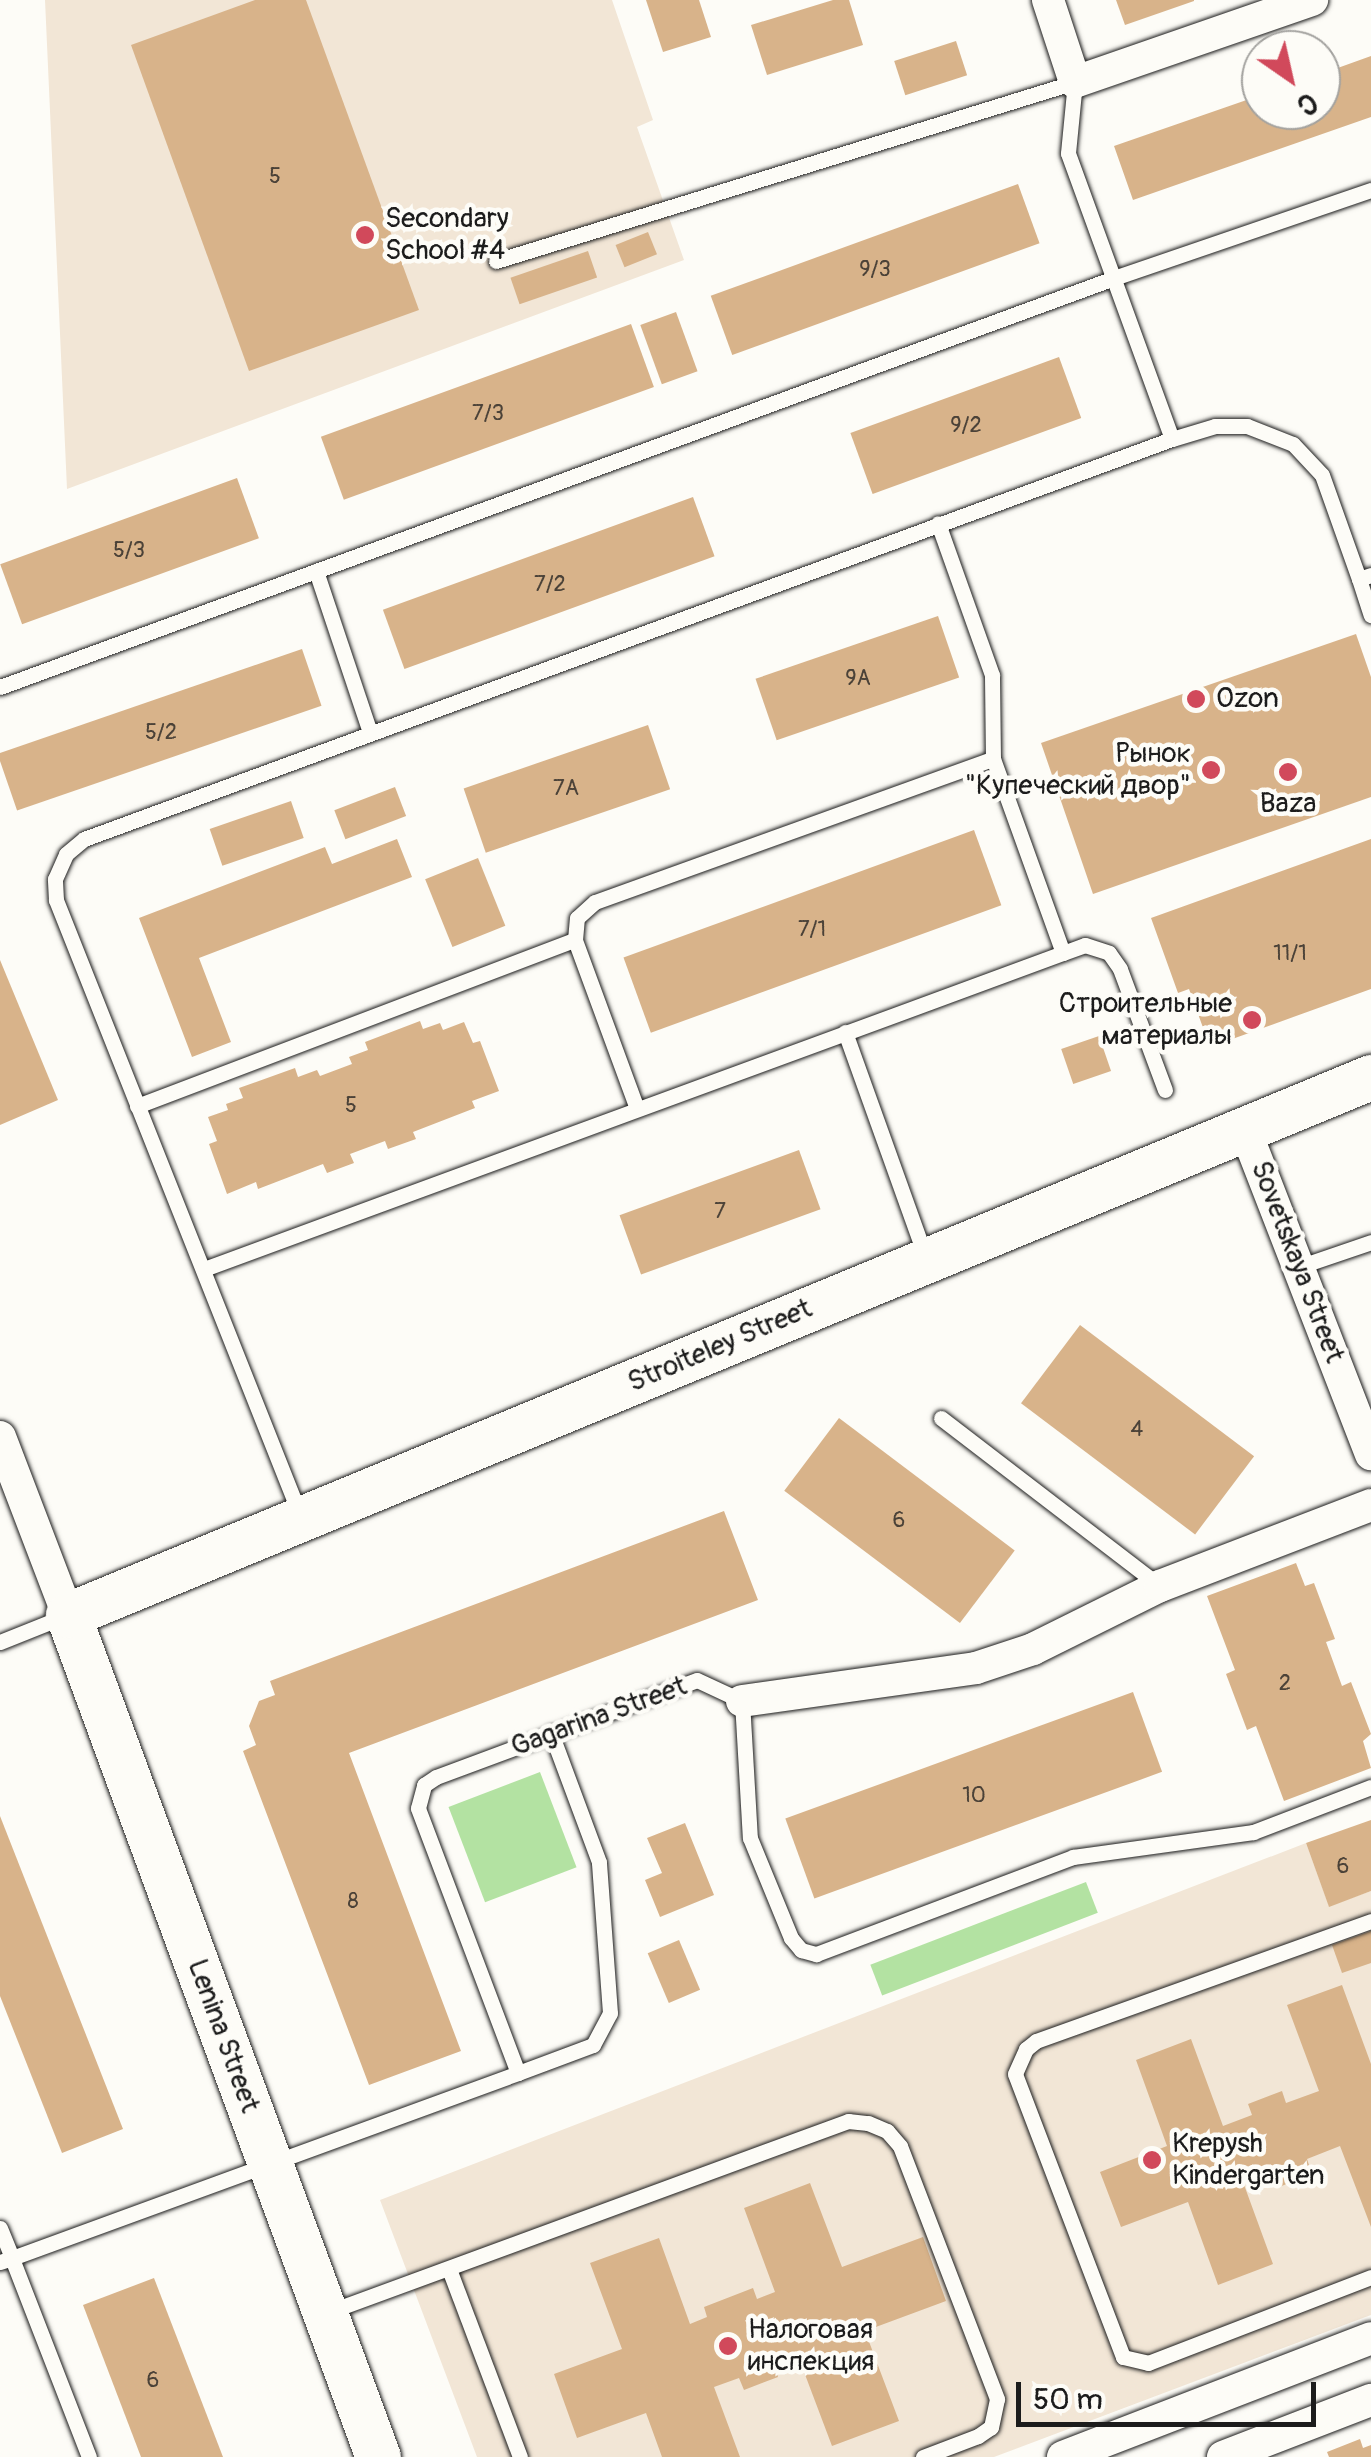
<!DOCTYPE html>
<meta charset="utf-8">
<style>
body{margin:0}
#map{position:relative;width:1371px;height:2457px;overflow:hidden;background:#fdfcf7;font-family:Pangolin,sans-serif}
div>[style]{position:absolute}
.built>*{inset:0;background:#f2e6d6}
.green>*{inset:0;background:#b3e2a2;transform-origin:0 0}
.building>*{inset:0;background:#d8b38a;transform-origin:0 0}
.roads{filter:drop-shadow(0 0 2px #1c1c1c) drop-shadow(0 0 2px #1c1c1c)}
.lane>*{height:15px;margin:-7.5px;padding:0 7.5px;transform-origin:7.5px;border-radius:7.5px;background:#fdfcf7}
.street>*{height:32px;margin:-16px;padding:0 16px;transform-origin:16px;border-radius:16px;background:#fdfcf7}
.secondary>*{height:45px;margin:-22.5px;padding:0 22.5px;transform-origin:22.5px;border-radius:22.5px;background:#fdfcf7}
.dots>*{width:28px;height:28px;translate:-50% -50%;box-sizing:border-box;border:5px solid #fdfcf7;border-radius:50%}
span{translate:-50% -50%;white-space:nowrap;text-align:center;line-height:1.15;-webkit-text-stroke:9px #fdfcf7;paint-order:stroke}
.number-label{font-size:22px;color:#4b4238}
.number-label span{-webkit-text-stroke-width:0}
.poi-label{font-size:28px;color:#1c1c1c}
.left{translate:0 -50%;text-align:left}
.right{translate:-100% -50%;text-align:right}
.street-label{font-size:28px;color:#1c1c1c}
.north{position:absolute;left:1241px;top:30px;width:100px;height:100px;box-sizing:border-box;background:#fdfcf7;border:2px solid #a3a29f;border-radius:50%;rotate:146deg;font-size:28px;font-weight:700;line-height:40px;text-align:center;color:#1c1c1c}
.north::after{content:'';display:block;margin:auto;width:35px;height:45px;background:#d1495b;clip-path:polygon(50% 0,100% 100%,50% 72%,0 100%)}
.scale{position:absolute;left:1016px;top:2382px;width:300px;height:45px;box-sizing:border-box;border:5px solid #1c1c1c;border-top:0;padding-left:12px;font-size:30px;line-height:35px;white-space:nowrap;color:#1c1c1c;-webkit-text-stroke:8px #fdfcf7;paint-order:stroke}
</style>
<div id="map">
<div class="built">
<div style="clip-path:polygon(45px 0,612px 0,653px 120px,637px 127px,684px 260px,67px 489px)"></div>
<div style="clip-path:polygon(1306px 1843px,1329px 1906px,1371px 1891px,1371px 2315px,994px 2457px,477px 2457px,380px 2200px)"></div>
</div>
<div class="green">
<div style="left:540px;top:1772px;width:102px;height:98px;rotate:69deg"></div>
<div style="left:1086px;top:1882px;width:33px;height:231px;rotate:69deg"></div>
</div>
<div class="building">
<div style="clip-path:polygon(255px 0,306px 0,419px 310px,249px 371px,131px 45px)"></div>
<div style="clip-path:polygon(646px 0,699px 0,711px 37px,663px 52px)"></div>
<div style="clip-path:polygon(833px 0,849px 0,863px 45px,767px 75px,751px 25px)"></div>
<div style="clip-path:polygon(1116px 0,1194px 0,1194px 1px,1125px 25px)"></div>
<div style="left:956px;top:41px;width:36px;height:65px;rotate:72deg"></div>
<div style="clip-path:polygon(1371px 56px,1371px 117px,1133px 200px,1114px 146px,1261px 95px,1261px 110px,1321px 110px,1321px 74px)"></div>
<div style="left:1018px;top:184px;width:63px;height:327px;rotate:70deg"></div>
<div style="left:648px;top:232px;width:24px;height:35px;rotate:68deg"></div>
<div style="left:588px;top:251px;width:28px;height:82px;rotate:71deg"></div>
<div style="left:676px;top:312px;width:63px;height:38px;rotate:70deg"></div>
<div style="left:631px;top:324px;width:67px;height:330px;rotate:70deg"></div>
<div style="left:1059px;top:357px;width:65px;height:222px;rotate:70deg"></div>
<div style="left:237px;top:478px;width:64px;height:252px;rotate:70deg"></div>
<div style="left:693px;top:497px;width:63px;height:330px;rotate:70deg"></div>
<div style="left:938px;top:616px;width:65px;height:193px;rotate:71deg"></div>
<div style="clip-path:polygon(1356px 634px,1371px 677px,1371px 797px,1093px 894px,1041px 743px)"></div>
<div style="left:302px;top:649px;width:60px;height:322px;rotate:71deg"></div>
<div style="left:648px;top:725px;width:68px;height:195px;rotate:71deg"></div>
<div style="left:395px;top:787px;width:31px;height:65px;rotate:69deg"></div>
<div style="left:291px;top:801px;width:39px;height:86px;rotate:71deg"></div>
<div style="left:974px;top:830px;width:80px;height:373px;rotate:70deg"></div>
<div style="clip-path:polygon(397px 839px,412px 877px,199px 958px,231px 1042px,192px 1057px,139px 918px,325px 847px,332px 864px)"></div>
<div style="clip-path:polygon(1371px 839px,1371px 989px,1210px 1047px,1189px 989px,1178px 993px,1151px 918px)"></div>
<div style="left:478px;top:858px;width:73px;height:57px;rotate:68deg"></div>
<div style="clip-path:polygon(0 960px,58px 1100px,0 1125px)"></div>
<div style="clip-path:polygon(420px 1021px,423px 1029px,440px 1023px,443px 1030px,464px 1022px,473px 1043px,480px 1041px,499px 1091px,472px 1101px,475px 1108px,413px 1132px,416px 1139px,388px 1149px,385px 1141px,350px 1154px,354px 1163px,327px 1173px,323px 1164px,258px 1189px,256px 1182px,227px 1194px,209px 1144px,217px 1141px,208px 1117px,228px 1110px,226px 1104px,243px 1098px,239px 1088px,295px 1068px,298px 1077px,317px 1070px,320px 1076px,352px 1064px,349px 1057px,368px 1050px,365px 1042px)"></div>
<div style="left:1099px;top:1036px;width:37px;height:40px;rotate:71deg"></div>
<div style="left:799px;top:1150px;width:63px;height:191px;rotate:70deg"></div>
<div style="left:1080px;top:1325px;width:218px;height:98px;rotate:37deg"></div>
<div style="left:839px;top:1418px;width:220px;height:91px;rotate:37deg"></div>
<div style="clip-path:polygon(724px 1511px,758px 1600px,349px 1753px,461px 2051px,369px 2085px,243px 1751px,256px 1745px,249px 1726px,259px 1701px,275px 1695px,270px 1681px)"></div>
<div style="clip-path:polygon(1296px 1563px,1305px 1586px,1314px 1583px,1335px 1639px,1326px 1642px,1342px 1686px,1351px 1682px,1371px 1734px,1363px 1741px,1371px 1768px,1284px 1801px,1256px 1726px,1247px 1730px,1226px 1674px,1235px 1670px,1207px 1596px)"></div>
<div style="left:1133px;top:1692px;width:85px;height:370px;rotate:70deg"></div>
<div style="clip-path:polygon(0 1816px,123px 2129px,62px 2153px,0 1996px)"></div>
<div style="clip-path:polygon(1371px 1820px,1371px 1891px,1329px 1907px,1306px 1843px)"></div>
<div style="clip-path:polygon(685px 1823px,714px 1895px,660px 1917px,645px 1880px,662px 1873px,647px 1838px)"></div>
<div style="clip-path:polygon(1371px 1931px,1371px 1963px,1342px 1973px,1332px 1945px)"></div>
<div style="left:679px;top:1940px;width:54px;height:34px;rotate:67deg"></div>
<div style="clip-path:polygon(1342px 1985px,1371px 2064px,1371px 2227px,1340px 2146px,1307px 2159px,1312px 2174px,1279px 2187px,1273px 2171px,1243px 2182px,1273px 2264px,1218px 2285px,1188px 2202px,1121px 2227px,1100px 2172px,1167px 2146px,1136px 2060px,1191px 2039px,1223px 2126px,1252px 2115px,1248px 2104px,1282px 2091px,1286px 2103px,1319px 2091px,1287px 2005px)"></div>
<div style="clip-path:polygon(810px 2183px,842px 2267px,923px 2237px,946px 2301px,865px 2331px,899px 2421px,832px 2446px,798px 2356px,774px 2365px,778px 2377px,744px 2390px,739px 2378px,714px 2387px,740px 2457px,662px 2457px,646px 2413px,577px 2438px,554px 2374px,622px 2349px,590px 2263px,659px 2238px,690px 2324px,707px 2317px,704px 2307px,753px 2288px,757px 2299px,775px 2292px,744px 2208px)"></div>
<div style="clip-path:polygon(154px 2278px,223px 2457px,141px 2457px,83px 2305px)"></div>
<div style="clip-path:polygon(1360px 2439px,1363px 2448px,1371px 2445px,1371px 2457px,1329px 2457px,1327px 2452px)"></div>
</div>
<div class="roads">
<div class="lane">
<div style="left:1172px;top:439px;width:45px;rotate:-16.8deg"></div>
<div style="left:1215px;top:426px;width:32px"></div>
<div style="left:1247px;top:426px;width:49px;rotate:21.4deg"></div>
<div style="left:1293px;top:444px;width:42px;rotate:46.9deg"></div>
<div style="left:1322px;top:475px;width:110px;rotate:70.4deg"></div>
<div style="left:1359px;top:579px;width:13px;rotate:-18deg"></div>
<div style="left:316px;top:571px;width:170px;rotate:71.5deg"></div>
<div style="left:1359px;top:579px;width:38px;rotate:72deg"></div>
<div style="left:0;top:687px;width:1187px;rotate:-20.16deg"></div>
<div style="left:1114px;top:278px;width:272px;rotate:-18.9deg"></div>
<div style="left:1063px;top:953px;width:23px;rotate:-20deg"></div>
<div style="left:1085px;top:945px;width:25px;rotate:18deg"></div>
<div style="left:1109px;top:953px;width:19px;rotate:55deg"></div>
<div style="left:1120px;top:969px;width:129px;rotate:69.6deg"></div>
<div style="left:845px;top:1032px;width:238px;rotate:70.3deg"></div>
<div style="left:137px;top:1106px;width:468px;rotate:-20.8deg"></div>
<div style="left:636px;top:1106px;width:177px;rotate:-110.2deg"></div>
<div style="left:575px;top:940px;width:22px;rotate:-85deg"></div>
<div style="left:577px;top:918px;width:24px;rotate:-42deg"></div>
<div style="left:595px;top:902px;width:423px;rotate:-19.8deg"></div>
<div style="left:1301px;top:1266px;width:74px;rotate:-18.9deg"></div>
<div style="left:204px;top:1269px;width:915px;rotate:-20.2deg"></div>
<div style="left:1063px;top:953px;width:206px;rotate:-109.8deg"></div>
<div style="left:993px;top:759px;width:84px;rotate:-90.7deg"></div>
<div style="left:992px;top:675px;width:161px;rotate:-109.6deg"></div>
<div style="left:941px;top:1418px;width:276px;rotate:37.5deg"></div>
<div style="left:300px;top:1515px;width:662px;rotate:-111.64deg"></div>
<div style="left:56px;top:900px;width:21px;rotate:-93deg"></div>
<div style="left:55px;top:879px;width:27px;rotate:-66deg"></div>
<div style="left:66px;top:854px;width:23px;rotate:-40deg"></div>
<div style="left:84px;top:839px;width:1159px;rotate:-20.19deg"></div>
<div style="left:1172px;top:439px;width:304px;rotate:-110deg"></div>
<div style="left:1068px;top:153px;width:71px;rotate:-84.4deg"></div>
<div style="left:1075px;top:82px;width:606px;rotate:162.82deg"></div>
<div style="left:0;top:1642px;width:70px;rotate:-21.8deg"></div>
<div style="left:1371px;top:1921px;width:356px;rotate:160.3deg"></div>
<div style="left:1036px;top:2041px;width:13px;rotate:141deg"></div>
<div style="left:1026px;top:2049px;width:27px;rotate:114deg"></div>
<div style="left:1015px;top:2074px;width:303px;rotate:69.1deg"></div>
<div style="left:1123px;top:2357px;width:26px;rotate:13deg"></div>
<div style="left:1148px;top:2363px;width:239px;rotate:-21.1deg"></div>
<div style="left:518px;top:2073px;width:80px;rotate:-20.5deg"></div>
<div style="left:593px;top:2045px;width:36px;rotate:-62deg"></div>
<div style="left:610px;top:2013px;width:151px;rotate:-94.2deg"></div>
<div style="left:599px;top:1862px;width:138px;rotate:-110.4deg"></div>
<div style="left:0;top:2228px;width:32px;rotate:68deg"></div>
<div style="left:12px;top:2258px;width:13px;rotate:162deg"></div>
<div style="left:449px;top:2269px;width:201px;rotate:69.3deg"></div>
<div style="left:331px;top:2311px;width:551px;rotate:-20.18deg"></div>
<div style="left:848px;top:2121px;width:20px;rotate:6deg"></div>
<div style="left:868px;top:2123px;width:21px;rotate:23deg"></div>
<div style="left:887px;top:2131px;width:20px;rotate:49deg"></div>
<div style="left:900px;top:2146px;width:271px;rotate:69deg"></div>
<div style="left:997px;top:2399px;width:29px;rotate:102deg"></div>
<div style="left:991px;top:2427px;width:16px;rotate:145deg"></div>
<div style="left:978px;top:2436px;width:59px;rotate:159.1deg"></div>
<div style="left:89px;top:2457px;width:213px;rotate:-111.2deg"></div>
<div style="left:12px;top:2258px;width:539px;rotate:-20.08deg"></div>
<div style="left:518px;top:2073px;width:283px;rotate:-110.7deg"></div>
<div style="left:418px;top:1808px;width:24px;rotate:-75deg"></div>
<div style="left:424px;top:1785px;width:14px;rotate:-34deg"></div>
<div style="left:436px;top:1777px;width:278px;rotate:-20.4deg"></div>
<div style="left:697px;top:1680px;width:50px;rotate:25deg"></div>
<div style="left:742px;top:1701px;width:137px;rotate:86.7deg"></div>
<div style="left:750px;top:1838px;width:108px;rotate:67.7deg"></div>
<div style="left:791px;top:1938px;width:16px;rotate:50deg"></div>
<div style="left:801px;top:1950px;width:16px;rotate:15deg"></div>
<div style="left:816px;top:1954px;width:275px;rotate:-20.7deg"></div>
<div style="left:1073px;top:1857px;width:182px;rotate:-7.9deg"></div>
<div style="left:1253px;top:1832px;width:126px;rotate:-20.9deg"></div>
</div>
<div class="street">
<div style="left:1048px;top:0;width:86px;rotate:71.8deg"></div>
<div style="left:1075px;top:82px;width:251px;rotate:-19.1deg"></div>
<div style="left:1244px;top:1127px;width:351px;rotate:68.8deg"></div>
<div style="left:0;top:1437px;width:191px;rotate:69.1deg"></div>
<div style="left:742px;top:1701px;width:236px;rotate:-8deg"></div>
<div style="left:976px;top:1668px;width:60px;rotate:-18.4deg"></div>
<div style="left:1033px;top:1649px;width:142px;rotate:-26.4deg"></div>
<div style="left:1160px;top:1586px;width:226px;rotate:-21deg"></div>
<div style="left:1063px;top:2457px;width:330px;rotate:-21.1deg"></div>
<div style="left:1223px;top:2457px;width:159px;rotate:-21.1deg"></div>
</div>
<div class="secondary">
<div style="left:378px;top:2457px;width:897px;rotate:-110.21deg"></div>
<div style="left:68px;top:1615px;width:1410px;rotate:-22.44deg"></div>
</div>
</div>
<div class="dots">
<div style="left:365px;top:235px;background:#d1495b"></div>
<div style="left:1196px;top:699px;background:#d1495b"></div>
<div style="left:1211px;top:770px;background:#d1495b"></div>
<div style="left:1288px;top:772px;background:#d1495b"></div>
<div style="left:1252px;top:1020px;background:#d1495b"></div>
<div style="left:1152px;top:2160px;background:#d1495b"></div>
<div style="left:728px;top:2346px;background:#d1495b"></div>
</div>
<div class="number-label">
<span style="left:275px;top:177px">5</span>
<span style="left:875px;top:270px">9/3</span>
<span style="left:488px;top:414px">7/3</span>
<span style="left:966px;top:426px">9/2</span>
<span style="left:129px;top:551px">5/3</span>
<span style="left:550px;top:585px">7/2</span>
<span style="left:858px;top:679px">9А</span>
<span style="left:161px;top:733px">5/2</span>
<span style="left:566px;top:789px">7А</span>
<span style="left:812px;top:930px">7/1</span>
<span style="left:1290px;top:954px">11/1</span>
<span style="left:351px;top:1106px">5</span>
<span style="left:720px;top:1212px">7</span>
<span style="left:1137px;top:1430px">4</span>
<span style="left:899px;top:1521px">6</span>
<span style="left:1285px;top:1684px">2</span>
<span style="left:974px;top:1796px">10</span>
<span style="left:1343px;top:1867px">6</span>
<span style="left:353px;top:1902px">8</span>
<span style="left:153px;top:2381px">6</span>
</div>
<div class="poi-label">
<span class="left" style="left:385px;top:235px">Secondary<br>School #4</span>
<span class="left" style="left:1216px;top:699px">Ozon</span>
<span class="right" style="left:1191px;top:770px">Рынок<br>"Купеческий двор"</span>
<span style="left:1288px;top:804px">Baza</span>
<span class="right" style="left:1232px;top:1020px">Строительные<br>материалы</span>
<span class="left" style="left:1172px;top:2160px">Krepysh<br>Kindergarten</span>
<span class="left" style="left:748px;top:2346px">Налоговая<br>инспекция</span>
</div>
<div class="street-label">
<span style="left:1297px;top:1262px;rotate:69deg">Sovetskaya Street</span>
<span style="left:720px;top:1346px;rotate:-23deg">Stroiteley Street</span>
<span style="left:599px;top:1717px;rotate:-20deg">Gagarina Street</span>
<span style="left:223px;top:2036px;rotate:70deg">Lenina Street</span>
</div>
<div class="north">С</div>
<div class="scale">50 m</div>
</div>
